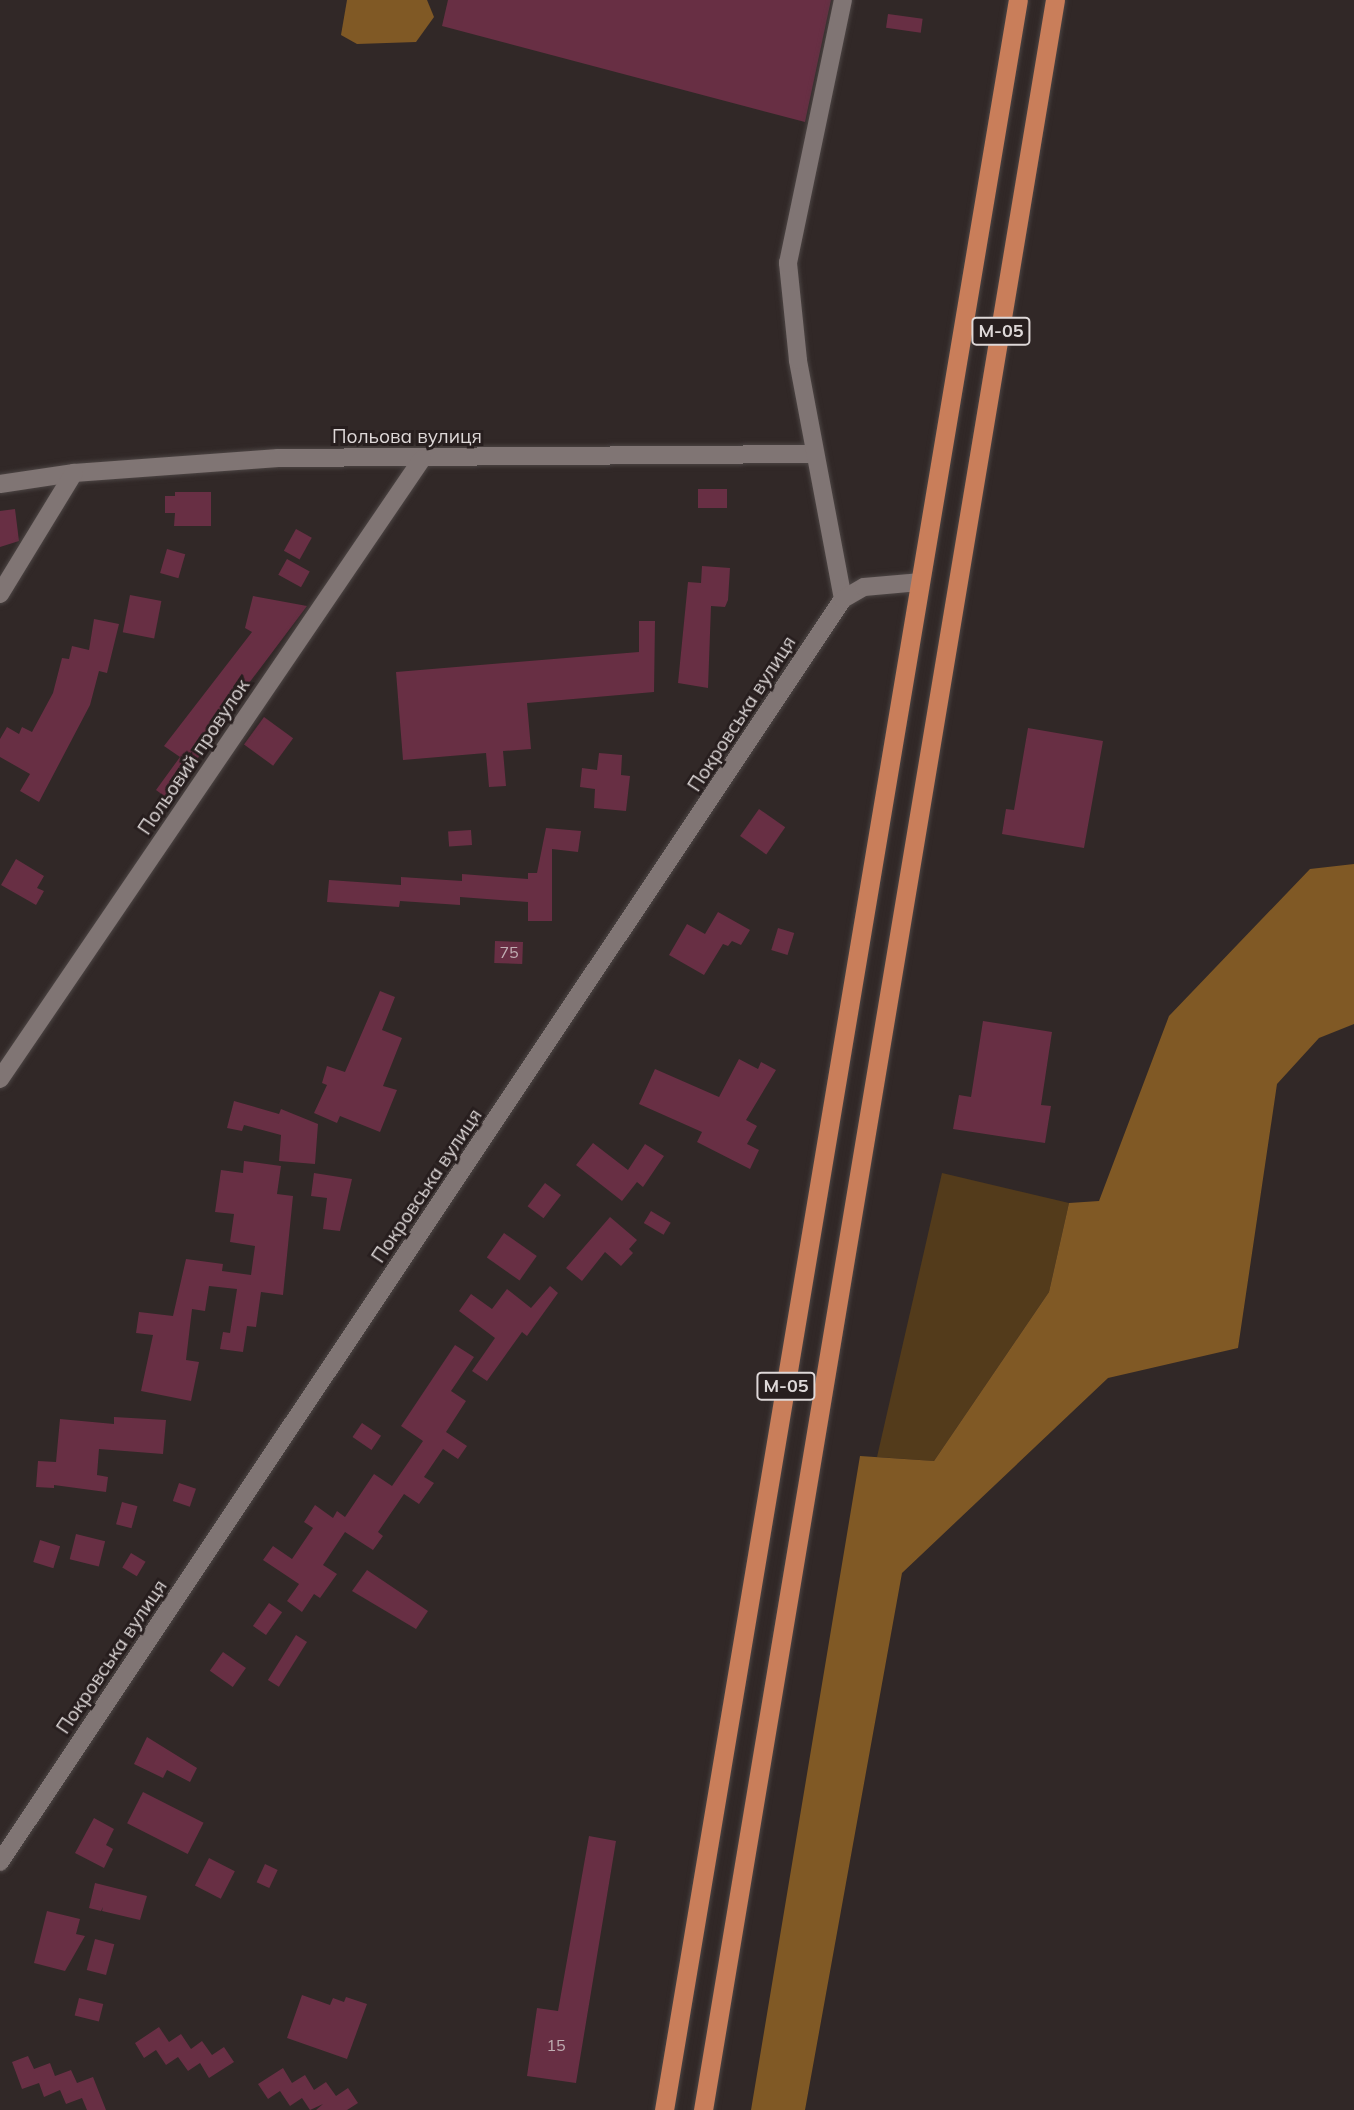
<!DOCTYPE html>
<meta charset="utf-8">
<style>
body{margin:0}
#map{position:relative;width:1354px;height:2110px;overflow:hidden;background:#312827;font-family:Mulish,sans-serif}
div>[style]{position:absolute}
.green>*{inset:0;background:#533b1b}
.forest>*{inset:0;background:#805925}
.building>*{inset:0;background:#682f44;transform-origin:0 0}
.roads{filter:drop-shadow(0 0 2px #4c4544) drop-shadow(0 0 2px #4c4544)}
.minor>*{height:18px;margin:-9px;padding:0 9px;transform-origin:9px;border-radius:9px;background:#807574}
.tertiary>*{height:18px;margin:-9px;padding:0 9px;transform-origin:9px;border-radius:9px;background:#807574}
.trunk>*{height:19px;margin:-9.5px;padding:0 9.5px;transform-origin:9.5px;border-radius:9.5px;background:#c97e5a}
span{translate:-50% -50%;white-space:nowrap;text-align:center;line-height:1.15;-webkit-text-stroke:6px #271e1e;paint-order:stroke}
.number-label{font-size:16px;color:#c0aeb3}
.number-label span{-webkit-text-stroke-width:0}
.shield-label span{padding:2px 5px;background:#271e1e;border:2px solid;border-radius:5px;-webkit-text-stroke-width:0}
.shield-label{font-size:18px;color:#ded8d8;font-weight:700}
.street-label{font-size:19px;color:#ded8d8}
</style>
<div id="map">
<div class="green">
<div style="clip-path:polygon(942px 1173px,1069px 1203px,1049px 1292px,934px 1461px,877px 1457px)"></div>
</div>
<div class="forest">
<div style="clip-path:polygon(347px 0,427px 0,434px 17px,416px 42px,357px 44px,341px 35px)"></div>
<div style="clip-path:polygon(1354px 864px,1354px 1024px,1319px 1038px,1277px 1084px,1238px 1348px,1108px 1378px,902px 1573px,805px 2110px,751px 2110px,860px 1456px,934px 1461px,1049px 1292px,1069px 1203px,1099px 1201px,1169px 1016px,1310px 869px)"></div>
</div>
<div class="building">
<div style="clip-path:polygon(448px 0,831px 0,805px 122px,442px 26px)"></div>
<div style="left:888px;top:14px;width:35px;height:14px;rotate:8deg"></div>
<div style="left:698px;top:489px;width:29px;height:19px"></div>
<div style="clip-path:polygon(175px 492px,211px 492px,211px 526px,174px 526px,175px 513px,165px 513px,165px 496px,175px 496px)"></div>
<div style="clip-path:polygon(15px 509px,19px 541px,0 547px,0 511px)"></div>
<div style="left:296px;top:529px;width:18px;height:25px;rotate:29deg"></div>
<div style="left:167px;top:549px;width:19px;height:25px;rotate:16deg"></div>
<div style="left:287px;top:559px;width:26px;height:18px;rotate:29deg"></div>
<div style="clip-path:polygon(702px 566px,730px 568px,728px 600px,725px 607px,711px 606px,708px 688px,678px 683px,688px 582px,701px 583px)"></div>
<div style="left:130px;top:595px;width:32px;height:38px;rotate:11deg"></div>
<div style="clip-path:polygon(253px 596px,307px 606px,225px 715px,219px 710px,208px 726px,215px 731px,171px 801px,156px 790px,180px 757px,164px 746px,252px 632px,245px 628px)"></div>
<div style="clip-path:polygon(94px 619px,119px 624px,107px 673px,99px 671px,90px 705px,39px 802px,20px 791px,30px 774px,0 757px,0 739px,7px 727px,19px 734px,22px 727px,32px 732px,53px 693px,62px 658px,69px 659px,72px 646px,89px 650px)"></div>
<div style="clip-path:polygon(639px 621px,655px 621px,654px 692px,527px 703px,531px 749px,503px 751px,506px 786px,489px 787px,486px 753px,403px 760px,396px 672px,639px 652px)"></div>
<div style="left:264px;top:717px;width:36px;height:34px;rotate:36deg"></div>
<div style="clip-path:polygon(1028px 728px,1103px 741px,1084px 848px,1002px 834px,1006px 809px,1014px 810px)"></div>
<div style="clip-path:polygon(599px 753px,622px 755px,621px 775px,630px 776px,626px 811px,594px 808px,595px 789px,580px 787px,582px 768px,597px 770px)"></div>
<div style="left:759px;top:809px;width:32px;height:33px;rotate:35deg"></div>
<div style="clip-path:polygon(546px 828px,581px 831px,578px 852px,552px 849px,552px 921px,528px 921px,528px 902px,460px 897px,460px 905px,400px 901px,399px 907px,327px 902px,329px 880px,401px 885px,401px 877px,462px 881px,462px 874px,528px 879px,528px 873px,537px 873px)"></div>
<div style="left:471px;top:830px;width:15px;height:23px;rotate:86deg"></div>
<div style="clip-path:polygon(16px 859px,44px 876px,37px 888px,44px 891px,36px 905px,1px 885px)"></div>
<div style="clip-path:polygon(718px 912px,750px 930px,741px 945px,732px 941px,728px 946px,723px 944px,704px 975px,669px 955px,687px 924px,705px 934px)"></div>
<div style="left:778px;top:928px;width:17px;height:23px;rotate:17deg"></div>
<div style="left:495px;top:941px;width:28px;height:22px;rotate:2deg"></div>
<div style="clip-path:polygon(380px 991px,395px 997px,382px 1030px,402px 1038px,383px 1086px,397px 1090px,380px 1132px,340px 1116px,337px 1123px,314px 1113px,327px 1085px,322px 1083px,327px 1066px,345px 1072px)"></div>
<div style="clip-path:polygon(983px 1021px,1052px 1032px,1041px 1105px,1051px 1106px,1045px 1143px,953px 1129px,959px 1095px,971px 1097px)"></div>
<div style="clip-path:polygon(739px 1059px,758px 1069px,761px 1062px,776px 1070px,746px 1120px,757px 1126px,747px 1144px,759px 1150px,750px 1169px,697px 1142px,702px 1132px,639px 1104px,655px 1069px,719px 1097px)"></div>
<div style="clip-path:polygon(234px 1101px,279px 1114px,281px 1109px,318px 1124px,315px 1164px,279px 1161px,281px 1135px,244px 1125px,242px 1131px,227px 1128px)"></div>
<div style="clip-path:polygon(593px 1143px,628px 1170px,645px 1144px,664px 1156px,643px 1187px,637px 1182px,622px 1201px,576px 1165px)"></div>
<div style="clip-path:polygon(244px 1161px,281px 1166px,277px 1194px,293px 1196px,283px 1295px,261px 1292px,256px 1327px,247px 1326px,243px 1352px,220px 1349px,223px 1332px,230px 1333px,237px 1289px,209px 1286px,205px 1311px,192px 1309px,186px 1360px,199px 1362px,191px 1401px,141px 1391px,153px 1335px,136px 1333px,139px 1312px,173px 1316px,186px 1259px,223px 1264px,222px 1271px,251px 1275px,255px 1246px,230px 1242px,234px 1214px,215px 1212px,221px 1170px,243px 1173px)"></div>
<div style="clip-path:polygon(314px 1173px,352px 1179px,340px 1231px,323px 1229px,327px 1198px,311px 1196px)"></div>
<div style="left:545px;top:1183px;width:20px;height:29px;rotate:37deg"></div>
<div style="left:651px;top:1211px;width:23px;height:14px;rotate:31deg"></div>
<div style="clip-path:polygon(610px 1217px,637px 1240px,629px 1249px,633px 1253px,621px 1266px,605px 1252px,582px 1281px,566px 1268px)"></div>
<div style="left:504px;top:1233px;width:40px;height:30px;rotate:35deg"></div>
<div style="clip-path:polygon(550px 1286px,558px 1293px,527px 1336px,522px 1332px,487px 1381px,472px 1371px,495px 1338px,459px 1311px,471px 1294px,492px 1309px,507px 1289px,531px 1308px)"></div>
<div style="clip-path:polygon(455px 1345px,474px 1357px,451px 1391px,466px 1401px,446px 1432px,467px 1446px,458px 1459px,443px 1449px,424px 1477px,434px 1483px,419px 1504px,404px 1494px,378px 1532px,383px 1536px,373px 1550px,345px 1532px,323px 1565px,337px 1574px,320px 1598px,314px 1594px,302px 1612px,287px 1601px,299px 1584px,263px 1560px,273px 1546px,292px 1559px,313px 1528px,304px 1522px,315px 1505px,333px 1518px,337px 1511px,345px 1517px,374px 1474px,392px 1486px,423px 1441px,401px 1426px)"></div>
<div style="clip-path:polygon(114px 1417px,166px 1420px,163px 1454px,99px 1449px,97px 1475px,108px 1477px,106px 1492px,54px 1485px,54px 1488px,36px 1487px,38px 1461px,56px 1462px,60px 1419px,114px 1424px)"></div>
<div style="left:362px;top:1423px;width:23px;height:17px;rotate:34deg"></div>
<div style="left:179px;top:1483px;width:18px;height:19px;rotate:19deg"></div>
<div style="left:122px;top:1502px;width:16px;height:23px;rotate:15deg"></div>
<div style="left:76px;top:1534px;width:30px;height:26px;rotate:14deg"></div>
<div style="left:40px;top:1540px;width:21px;height:23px;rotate:17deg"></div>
<div style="left:131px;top:1553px;width:17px;height:17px;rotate:31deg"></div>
<div style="clip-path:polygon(367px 1570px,428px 1611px,416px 1629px,352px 1591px)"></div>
<div style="left:269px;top:1603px;width:16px;height:28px;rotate:35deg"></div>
<div style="left:296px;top:1635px;width:13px;height:53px;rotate:32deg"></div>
<div style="left:223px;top:1652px;width:28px;height:23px;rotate:35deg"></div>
<div style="clip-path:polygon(147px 1737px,197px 1768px,190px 1782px,167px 1770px,163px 1778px,134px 1764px)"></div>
<div style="left:143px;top:1792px;width:68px;height:35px;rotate:27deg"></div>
<div style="clip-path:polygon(94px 1818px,114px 1829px,106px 1845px,113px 1849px,104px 1868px,75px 1853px)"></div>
<div style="clip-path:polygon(589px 1836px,616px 1841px,576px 2083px,527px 2076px,537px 2008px,558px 2011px)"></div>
<div style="left:209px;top:1858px;width:29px;height:31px;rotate:27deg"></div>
<div style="left:265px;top:1864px;width:14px;height:20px;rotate:25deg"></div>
<div style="clip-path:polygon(95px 1883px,147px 1896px,140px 1920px,102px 1911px,103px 1907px,101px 1911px,89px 1908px)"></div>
<div style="clip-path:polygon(47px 1911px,80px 1919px,76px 1934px,85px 1936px,65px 1971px,34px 1963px)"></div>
<div style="left:95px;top:1939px;width:20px;height:32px;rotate:15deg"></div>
<div style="clip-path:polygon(302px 1995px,330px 2005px,333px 1998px,344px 2002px,346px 1997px,367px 2004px,347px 2059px,287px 2038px)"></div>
<div style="left:79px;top:1998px;width:25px;height:18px;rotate:14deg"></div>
<div style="clip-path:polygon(159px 2027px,169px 2042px,181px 2034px,191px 2049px,202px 2041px,212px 2055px,224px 2047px,234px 2062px,209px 2078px,200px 2063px,188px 2071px,178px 2057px,166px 2065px,156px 2050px,144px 2058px,135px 2043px)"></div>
<div style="clip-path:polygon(28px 2056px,34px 2069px,50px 2063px,55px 2076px,71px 2070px,77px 2083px,93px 2077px,106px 2110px,87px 2110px,82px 2098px,66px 2104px,60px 2090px,44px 2097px,39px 2083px,22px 2089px,12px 2062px)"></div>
<div style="clip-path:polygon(283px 2068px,292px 2083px,305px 2075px,314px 2090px,326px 2082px,336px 2096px,348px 2088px,358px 2103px,347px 2110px,316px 2110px,323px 2104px,310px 2110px,302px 2098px,290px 2106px,280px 2091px,268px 2099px,258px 2084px)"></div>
</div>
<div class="roads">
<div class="minor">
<div style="left:0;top:484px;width:75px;rotate:-8.5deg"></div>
<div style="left:74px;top:473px;width:205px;rotate:-4.2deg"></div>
<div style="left:278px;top:458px;width:537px;rotate:-0.43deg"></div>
<div style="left:0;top:594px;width:142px;rotate:-58.6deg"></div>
<div style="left:843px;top:599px;width:243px;rotate:-100.7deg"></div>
<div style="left:798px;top:360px;width:98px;rotate:-95.9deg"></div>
<div style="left:788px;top:263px;width:269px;rotate:-78.2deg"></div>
<div style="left:0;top:1079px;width:750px;rotate:-55.76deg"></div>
</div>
<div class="tertiary">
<div style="left:0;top:1862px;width:1518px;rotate:-56.28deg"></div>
<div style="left:843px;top:599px;width:24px;rotate:-30deg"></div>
<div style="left:864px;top:587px;width:56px;rotate:-5.1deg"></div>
</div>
<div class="trunk">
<div style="left:664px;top:2110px;width:2139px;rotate:-80.48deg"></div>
<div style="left:703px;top:2110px;width:2139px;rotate:-80.53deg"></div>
</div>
</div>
<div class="number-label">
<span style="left:509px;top:952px">75</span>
<span style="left:556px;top:2045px">15</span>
</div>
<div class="shield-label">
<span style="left:1001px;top:331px">М-05</span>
<span style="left:786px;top:1386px">М-05</span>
</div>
<div class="street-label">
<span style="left:407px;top:437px">Польова вулиця</span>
<span style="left:742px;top:714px;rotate:-57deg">Покровська вулиця</span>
<span style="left:194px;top:757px;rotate:-56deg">Польовий провулок</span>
<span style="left:427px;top:1186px;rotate:-56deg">Покровська вулиця</span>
<span style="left:112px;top:1657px;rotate:-56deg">Покровська вулиця</span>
</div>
</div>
